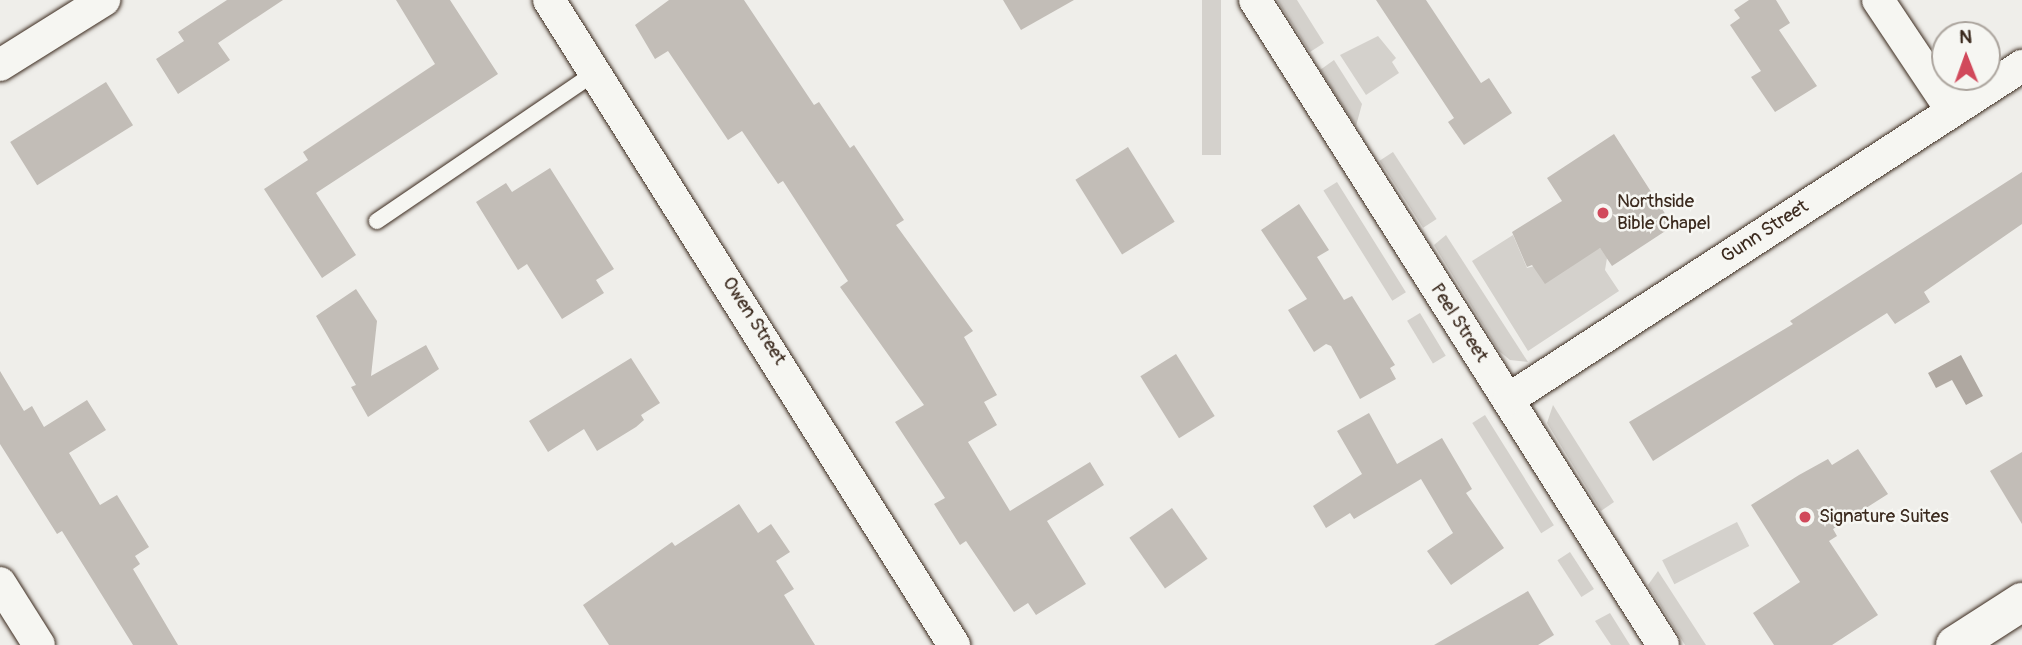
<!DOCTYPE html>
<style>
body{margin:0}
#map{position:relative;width:2022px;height:645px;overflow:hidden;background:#efeeea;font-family:Pangolin,sans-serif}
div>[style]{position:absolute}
.green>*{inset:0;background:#d4d1cc;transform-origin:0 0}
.water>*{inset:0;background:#afa8a1}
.building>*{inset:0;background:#c2bdb7;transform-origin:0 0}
.roads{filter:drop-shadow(0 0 2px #3b2a1e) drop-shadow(0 0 2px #3b2a1e)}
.lane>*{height:16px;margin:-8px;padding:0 8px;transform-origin:8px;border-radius:8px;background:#f6f6f2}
.street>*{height:32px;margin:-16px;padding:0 16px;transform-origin:16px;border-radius:16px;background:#f6f6f2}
.secondary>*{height:38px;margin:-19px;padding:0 19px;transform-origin:19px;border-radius:19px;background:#f6f6f2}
.dots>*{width:19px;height:19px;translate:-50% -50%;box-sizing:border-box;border:4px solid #f6f6f2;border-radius:50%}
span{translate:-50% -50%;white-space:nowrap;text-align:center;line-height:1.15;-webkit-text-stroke:5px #f6f6f2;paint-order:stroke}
.poi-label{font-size:19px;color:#3b2a1e}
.left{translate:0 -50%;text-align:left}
.street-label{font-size:19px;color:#3b2a1e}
.north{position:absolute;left:1931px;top:21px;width:70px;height:70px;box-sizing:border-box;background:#f6f6f2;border:2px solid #aba49d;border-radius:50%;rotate:359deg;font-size:19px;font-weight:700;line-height:28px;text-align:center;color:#3b2a1e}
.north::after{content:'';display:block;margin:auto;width:24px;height:32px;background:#d1495b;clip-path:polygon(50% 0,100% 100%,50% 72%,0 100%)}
</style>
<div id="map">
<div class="green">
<div style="left:1202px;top:0;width:19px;height:155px"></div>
<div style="clip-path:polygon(1277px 0,1297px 0,1324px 43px,1310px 52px)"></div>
<div style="clip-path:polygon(1378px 36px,1396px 58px,1392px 62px,1399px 73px,1366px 95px,1340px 55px)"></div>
<div style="clip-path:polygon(1334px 60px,1362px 104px,1356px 126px,1320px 70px)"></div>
<div style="left:1393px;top:152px;width:80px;height:16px;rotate:57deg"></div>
<div style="left:1337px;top:182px;width:130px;height:16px;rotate:58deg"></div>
<div style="clip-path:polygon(1446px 235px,1528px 362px,1510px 360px,1499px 351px,1434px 245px)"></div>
<div style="clip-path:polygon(1513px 235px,1527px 268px,1600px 248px,1607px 258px,1605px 270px,1619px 291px,1528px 351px,1472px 261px)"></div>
<div style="left:1420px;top:313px;width:50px;height:15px;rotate:59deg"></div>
<div style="clip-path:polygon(1553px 405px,1614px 502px,1601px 511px,1547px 423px)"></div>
<div style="left:1485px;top:415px;width:130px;height:15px;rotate:58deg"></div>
<div style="left:1737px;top:522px;width:27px;height:84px;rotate:63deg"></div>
<div style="left:1570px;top:552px;width:44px;height:15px;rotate:57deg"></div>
<div style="clip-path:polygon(1658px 571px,1706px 645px,1685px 645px,1648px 585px)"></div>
<div style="clip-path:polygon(1610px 613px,1630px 645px,1611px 645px,1595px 621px)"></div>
</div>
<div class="water">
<div style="clip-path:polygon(1961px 355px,1983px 396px,1966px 405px,1952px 380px,1936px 388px,1928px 373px)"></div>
</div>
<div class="building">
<div style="clip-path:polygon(227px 0,283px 0,218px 43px,230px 60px,178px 94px,156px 59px,184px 41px,178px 32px)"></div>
<div style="clip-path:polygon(396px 0,450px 0,498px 74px,316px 193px,356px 255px,322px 278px,264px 189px,308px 160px,303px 152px,435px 64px)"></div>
<div style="clip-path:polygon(669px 0,744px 0,814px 105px,819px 102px,850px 148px,854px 145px,904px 220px,896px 225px,973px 331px,964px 337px,997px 395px,984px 402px,997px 425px,968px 442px,1010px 511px,1090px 462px,1104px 485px,1047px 521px,1086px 584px,1036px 615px,1028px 603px,1014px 612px,966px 541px,960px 545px,934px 504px,945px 498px,895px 422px,924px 405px,840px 287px,848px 281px,783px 181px,778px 184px,742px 131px,728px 140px,668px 51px,655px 59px,635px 25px)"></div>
<div style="clip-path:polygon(1003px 0,1074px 0,1021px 30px)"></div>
<div style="clip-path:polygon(1376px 0,1426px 0,1481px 83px,1489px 78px,1512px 113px,1464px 145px,1448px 122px,1454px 118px)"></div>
<div style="clip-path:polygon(1749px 0,1776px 0,1790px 23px,1779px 30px,1817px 86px,1775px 112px,1751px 77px,1761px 71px,1730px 25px,1740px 18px,1734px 10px)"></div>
<div style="left:106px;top:82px;width:51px;height:113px;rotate:58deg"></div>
<div style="clip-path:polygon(1614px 134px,1673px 226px,1612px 266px,1600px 248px,1545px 284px,1532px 265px,1527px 267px,1512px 232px,1562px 201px,1547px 178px)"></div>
<div style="left:1128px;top:147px;width:88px;height:62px;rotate:58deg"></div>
<div style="clip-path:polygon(550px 168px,614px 269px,596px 280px,604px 293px,562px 319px,527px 264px,518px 270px,476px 202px,506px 183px,512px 192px)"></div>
<div style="clip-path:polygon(2022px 172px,2022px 224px,1924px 292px,1930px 302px,1895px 324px,1887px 313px,1653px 461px,1629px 422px,1793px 324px,1790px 321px)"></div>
<div style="clip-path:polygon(1299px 204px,1329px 250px,1317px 257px,1344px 300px,1352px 296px,1395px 365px,1390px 368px,1396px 379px,1360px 399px,1331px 346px,1326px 344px,1314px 352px,1288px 310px,1307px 299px,1261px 230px)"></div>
<div style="clip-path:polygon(356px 289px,377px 321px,371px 376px,426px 345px,439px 369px,368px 417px,351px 387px,356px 385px,316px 316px)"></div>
<div style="left:1176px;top:354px;width:73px;height:42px;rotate:58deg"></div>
<div style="clip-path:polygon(631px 358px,660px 403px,641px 415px,644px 420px,636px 427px,597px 451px,584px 429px,548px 452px,529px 421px)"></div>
<div style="clip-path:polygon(0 371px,24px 411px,32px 406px,44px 427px,87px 400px,106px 430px,69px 453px,100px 505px,117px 495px,149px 547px,135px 556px,140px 564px,133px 569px,178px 645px,133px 645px,62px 531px,57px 534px,0 444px)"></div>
<div style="clip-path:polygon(1369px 413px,1397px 464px,1442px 438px,1472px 489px,1466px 493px,1504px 548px,1451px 585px,1427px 551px,1453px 533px,1421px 479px,1354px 519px,1350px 513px,1326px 528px,1313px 506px,1362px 474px,1337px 431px)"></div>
<div style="clip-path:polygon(1858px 449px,1888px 494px,1833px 529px,1837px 536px,1829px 541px,1878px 615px,1832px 645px,1774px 645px,1753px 613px,1800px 582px,1751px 505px,1799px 475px,1828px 459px,1832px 465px)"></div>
<div style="clip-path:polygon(2022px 452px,2022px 524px,1990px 471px)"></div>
<div style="clip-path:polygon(739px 504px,758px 533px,771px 524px,790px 552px,776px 561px,794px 589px,784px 595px,815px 645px,609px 645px,583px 605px,672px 542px,675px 546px)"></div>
<div style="left:1172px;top:508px;width:62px;height:52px;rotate:55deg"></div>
<div style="clip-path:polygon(1528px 591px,1554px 635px,1538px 645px,1434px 645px)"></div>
</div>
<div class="roads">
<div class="lane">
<div style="left:377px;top:221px;width:263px;rotate:-34.2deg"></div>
</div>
<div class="street">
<div style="left:549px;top:0;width:762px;rotate:57.88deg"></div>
<div style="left:1255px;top:0;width:763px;rotate:57.68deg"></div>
<div style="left:1878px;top:0;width:133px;rotate:56.3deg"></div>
<div style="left:0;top:65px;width:123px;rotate:-32deg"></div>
<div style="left:1509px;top:399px;width:612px;rotate:-32.99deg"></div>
<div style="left:0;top:583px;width:73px;rotate:57.8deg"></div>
</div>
<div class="secondary">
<div style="left:1955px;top:645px;width:80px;rotate:-32.7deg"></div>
</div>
</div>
<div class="dots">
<div style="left:1603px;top:213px;background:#d1495b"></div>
<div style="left:1805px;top:517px;background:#d1495b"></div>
</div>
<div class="poi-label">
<span class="left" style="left:1617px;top:213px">Northside<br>Bible Chapel</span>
<span class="left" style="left:1819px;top:517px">Signature Suites</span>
</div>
<div class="street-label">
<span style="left:1765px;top:232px;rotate:-33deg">Gunn Street</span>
<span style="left:754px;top:321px;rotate:57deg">Owen Street</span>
<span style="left:1459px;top:323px;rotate:57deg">Peel Street</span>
</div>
<div class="north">N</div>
</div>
